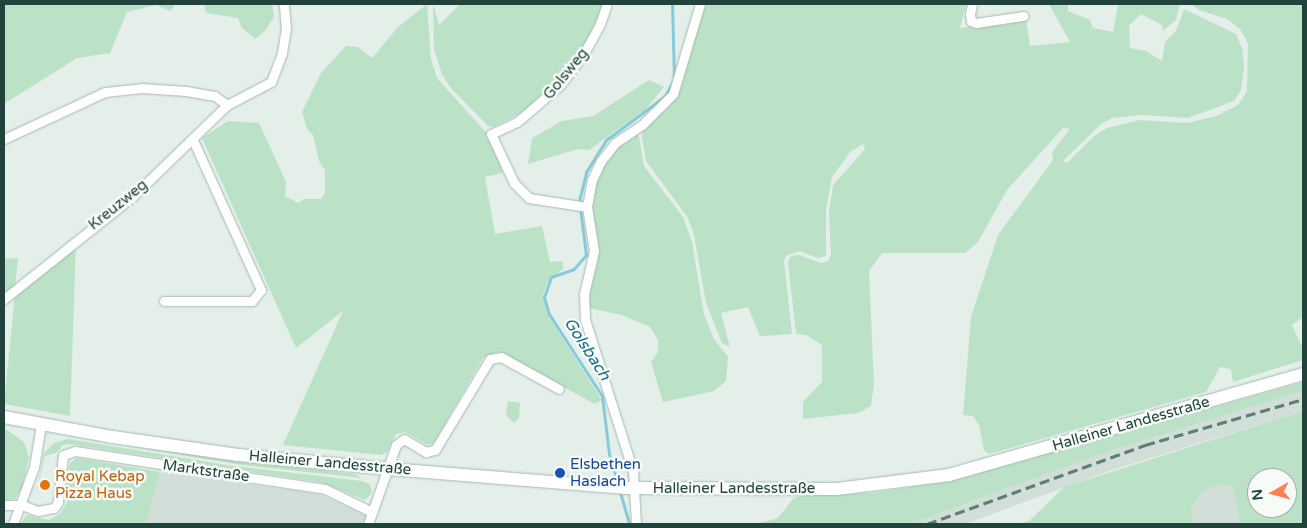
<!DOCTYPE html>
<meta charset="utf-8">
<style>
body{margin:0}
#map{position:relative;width:1307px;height:528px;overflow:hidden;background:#e4efea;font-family:"Varela Round",sans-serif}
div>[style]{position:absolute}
.built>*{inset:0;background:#d2dfd9}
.green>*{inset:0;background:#bbe2c6}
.stream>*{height:3px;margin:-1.5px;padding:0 1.5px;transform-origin:1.5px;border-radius:1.5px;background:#87cbda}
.roads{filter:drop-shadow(0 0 1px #a6b8b2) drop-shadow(0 0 1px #a6b8b2)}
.minor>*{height:9px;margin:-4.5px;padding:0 4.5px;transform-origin:4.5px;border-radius:4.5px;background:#fff}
.secondary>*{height:12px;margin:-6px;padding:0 6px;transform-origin:6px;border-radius:6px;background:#fff}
.rail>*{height:3px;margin-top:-1.5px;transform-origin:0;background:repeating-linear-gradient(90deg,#5c7f76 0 10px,transparent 0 15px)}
.dots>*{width:14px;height:14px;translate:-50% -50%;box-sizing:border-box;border:2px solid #f6fbf8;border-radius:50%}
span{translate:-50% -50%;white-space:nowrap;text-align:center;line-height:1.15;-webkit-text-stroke:5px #f6fbf8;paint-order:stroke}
.street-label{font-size:15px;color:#21433b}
.transit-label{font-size:15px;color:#164399}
.left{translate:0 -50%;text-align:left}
.food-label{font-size:15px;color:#c56008}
.water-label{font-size:16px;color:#137287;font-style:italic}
.frame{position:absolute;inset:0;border:5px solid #21433b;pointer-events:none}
.north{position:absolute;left:1247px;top:468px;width:50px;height:50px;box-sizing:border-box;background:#f6fbf8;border:1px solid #a1b1ac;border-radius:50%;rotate:263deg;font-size:14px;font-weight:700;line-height:20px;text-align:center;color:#21433b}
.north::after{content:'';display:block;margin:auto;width:18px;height:22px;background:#ff8052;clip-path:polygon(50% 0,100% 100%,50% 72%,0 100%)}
</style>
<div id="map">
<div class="built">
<div style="clip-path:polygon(1303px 391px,1303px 411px,1112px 470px,965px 524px,910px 524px,1107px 452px)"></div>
<div style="clip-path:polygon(160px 472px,319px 494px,367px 516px,364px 524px,146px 524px)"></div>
<div style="clip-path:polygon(1222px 484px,1233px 487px,1240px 524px,1193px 524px,1191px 508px,1203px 491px)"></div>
</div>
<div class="green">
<div style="clip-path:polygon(4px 4px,173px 4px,174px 7px,170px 11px,156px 5px,127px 12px,110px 53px,77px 58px,4px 104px)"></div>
<div style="clip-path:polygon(204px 4px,272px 4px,274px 17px,265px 31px,255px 39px,242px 28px,238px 18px,206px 13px)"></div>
<div style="clip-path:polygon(427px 4px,431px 59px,437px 78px,490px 137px,503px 173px,485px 177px,495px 234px,542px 226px,550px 262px,562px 261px,564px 268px,548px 281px,543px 295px,549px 317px,602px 400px,595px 404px,498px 352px,483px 358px,434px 443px,428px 445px,405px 432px,396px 434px,387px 452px,381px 455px,283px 445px,343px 311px,296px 348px,202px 138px,228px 121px,259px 123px,286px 182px,285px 196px,298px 203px,304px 199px,321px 199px,325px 193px,325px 170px,319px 161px,313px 135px,307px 129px,302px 112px,321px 73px,346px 46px,358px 47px,372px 58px,398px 27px)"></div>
<div style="clip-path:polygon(433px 4px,439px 25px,460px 4px,604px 4px,581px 53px,560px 79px,531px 108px,493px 127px,488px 126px,450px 87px,442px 74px,434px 49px)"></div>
<div style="clip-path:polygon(706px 4px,966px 4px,960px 28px,1026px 19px,1030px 46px,1070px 42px,1049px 4px,1068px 4px,1068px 11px,1090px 20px,1093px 28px,1113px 32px,1118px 4px,1180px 4px,1176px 20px,1163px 31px,1162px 25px,1141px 14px,1129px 26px,1130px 48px,1146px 51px,1162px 61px,1165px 42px,1176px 31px,1184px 9px,1236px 34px,1242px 48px,1244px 67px,1241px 90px,1234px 101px,1188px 118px,1142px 115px,1112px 118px,1101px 124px,1063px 161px,1067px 163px,1094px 136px,1107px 128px,1140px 120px,1188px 123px,1216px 116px,1238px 105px,1247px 91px,1248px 43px,1240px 29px,1227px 19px,1199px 10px,1191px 4px,1303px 4px,1303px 317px,1292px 325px,1303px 349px,1303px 360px,1233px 382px,1231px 369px,1220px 367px,1206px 392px,989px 454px,984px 450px,979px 425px,973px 416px,963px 415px,971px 317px,998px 235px,1053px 160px,1052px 152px,1070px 129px,1063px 128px,1007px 190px,978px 242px,965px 253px,882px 253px,869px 271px,874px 384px,871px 406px,858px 413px,803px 419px,803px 402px,822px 382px,822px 345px,806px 335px,796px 334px,788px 262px,791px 256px,799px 255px,821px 263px,828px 261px,831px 255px,829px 213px,833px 185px,865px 149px,863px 144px,850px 152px,832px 177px,826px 210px,826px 256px,818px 258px,799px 251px,786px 256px,784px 261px,792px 334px,760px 336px,748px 307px,721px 313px,730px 347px,722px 343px,706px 303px,694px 235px,688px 218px,646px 161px,642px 137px,644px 126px,667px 109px,679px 92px,697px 23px)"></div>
<div style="clip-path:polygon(649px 80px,664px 87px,646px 109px,589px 150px,578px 149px,528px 164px,532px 138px,562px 121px,593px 116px)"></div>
<div style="clip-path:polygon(638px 132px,644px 166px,683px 217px,692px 242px,704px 315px,714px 339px,728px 357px,726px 381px,714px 391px,663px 402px,651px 362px,658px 352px,658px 340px,650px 327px,622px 315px,589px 308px,588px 300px,598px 261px,598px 239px,591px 217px,595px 181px,611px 152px,626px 137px,633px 139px)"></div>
<div style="clip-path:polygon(76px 243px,70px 416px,4px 404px,15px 294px)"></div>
<div style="clip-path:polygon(18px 258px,15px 286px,4px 294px,4px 259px)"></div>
<div style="clip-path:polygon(1303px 382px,1303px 391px,1107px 452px,910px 524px,756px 524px,778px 518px,793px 499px,800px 496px,871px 493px,950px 481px)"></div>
<div style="clip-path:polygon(508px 401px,520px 403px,519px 418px,514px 423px,506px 415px)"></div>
<div style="clip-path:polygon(evenodd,1303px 411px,1303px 524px,1240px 524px,1233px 487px,1222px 484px,1203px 491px,1191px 508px,1193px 524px,1015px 524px,1029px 521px,1064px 487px,1303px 411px,1257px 478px,1287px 478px,1287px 508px,1257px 508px,1257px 478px)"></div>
<div style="clip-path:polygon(4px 428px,24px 442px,29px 457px,22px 488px,15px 499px,4px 500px)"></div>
<div style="clip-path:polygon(68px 439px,227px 465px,362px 481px,370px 484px,372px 493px,365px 500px,320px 482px,69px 444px,63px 445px,56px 453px,45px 456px,36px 493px,44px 453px,54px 443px)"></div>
<div style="clip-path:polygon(131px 447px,355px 474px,361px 478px,243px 465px)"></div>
<div style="clip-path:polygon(77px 458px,160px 472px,146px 524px,20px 524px,27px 515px,49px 520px,60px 514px,67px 503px,66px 485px,70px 463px)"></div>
</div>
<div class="stream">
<div style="left:579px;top:201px;width:30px;rotate:-76deg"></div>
<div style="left:586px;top:172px;width:38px;rotate:-58deg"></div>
<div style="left:606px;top:140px;width:74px;rotate:-36.7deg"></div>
<div style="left:665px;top:96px;width:19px;rotate:-62deg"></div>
<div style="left:674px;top:79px;width:75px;rotate:-91.5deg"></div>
<div style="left:580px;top:208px;width:47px;rotate:82.7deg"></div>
<div style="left:586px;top:255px;width:18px;rotate:131deg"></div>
<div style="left:574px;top:269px;width:24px;rotate:161deg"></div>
<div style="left:551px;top:277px;width:21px;rotate:109deg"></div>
<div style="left:544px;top:297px;width:18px;rotate:74deg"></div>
<div style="left:549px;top:314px;width:98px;rotate:57.1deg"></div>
<div style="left:602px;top:396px;width:58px;rotate:83.1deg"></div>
<div style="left:609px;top:454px;width:30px;rotate:73deg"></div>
<div style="left:620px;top:492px;width:33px;rotate:74deg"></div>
</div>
<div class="roads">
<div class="minor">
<div style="left:972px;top:4px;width:10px;rotate:101deg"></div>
<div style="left:970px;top:14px;width:7px;rotate:82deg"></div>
<div style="left:971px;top:21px;width:5px;rotate:22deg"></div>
<div style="left:976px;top:23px;width:48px;rotate:-8.5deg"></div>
<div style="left:4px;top:139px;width:111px;rotate:-25deg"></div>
<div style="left:105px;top:92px;width:37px;rotate:-6deg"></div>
<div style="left:142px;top:88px;width:44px;rotate:3.9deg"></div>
<div style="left:186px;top:91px;width:29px;rotate:10deg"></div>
<div style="left:215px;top:96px;width:15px;rotate:37deg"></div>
<div style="left:587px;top:207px;width:59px;rotate:-171.2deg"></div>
<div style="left:529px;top:198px;width:21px;rotate:-135deg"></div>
<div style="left:514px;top:183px;width:54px;rotate:-115.1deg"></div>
<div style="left:491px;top:134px;width:29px;rotate:-25deg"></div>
<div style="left:517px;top:122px;width:58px;rotate:-40.8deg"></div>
<div style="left:561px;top:84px;width:36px;rotate:-53deg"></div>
<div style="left:583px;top:55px;width:35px;rotate:-61deg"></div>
<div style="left:600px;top:24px;width:21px;rotate:-71deg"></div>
<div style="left:4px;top:299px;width:164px;rotate:-38.6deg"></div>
<div style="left:132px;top:197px;width:132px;rotate:-44.1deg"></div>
<div style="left:227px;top:105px;width:50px;rotate:-27.6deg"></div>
<div style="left:271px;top:82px;width:31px;rotate:-69deg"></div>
<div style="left:282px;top:53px;width:24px;rotate:-81deg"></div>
<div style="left:286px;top:29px;width:25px;rotate:-95deg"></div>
<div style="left:164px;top:301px;width:88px"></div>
<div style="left:252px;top:301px;width:14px;rotate:-51deg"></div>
<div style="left:261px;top:290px;width:165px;rotate:-114.4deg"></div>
<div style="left:4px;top:505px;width:18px"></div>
<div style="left:22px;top:505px;width:17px;rotate:21deg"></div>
<div style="left:38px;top:511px;width:16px;rotate:-11deg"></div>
<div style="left:54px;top:508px;width:7px;rotate:-56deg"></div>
<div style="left:58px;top:502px;width:47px;rotate:-83.9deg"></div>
<div style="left:63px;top:455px;width:13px;rotate:-18deg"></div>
<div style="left:75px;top:451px;width:253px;rotate:8.6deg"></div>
<div style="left:325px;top:489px;width:52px;rotate:26.1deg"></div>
<div style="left:13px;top:524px;width:61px;rotate:-69.8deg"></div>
<div style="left:34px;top:467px;width:43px;rotate:-80.5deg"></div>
<div style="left:368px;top:524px;width:84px;rotate:-70.5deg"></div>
<div style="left:396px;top:445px;width:10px;rotate:-37deg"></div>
<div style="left:404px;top:439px;width:26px;rotate:31deg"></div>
<div style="left:426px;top:452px;width:9px;rotate:-13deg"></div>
<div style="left:435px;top:450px;width:106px;rotate:-58.9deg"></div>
<div style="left:490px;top:359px;width:11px;rotate:-10deg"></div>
<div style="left:501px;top:357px;width:66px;rotate:28.9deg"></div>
<div style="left:636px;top:524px;width:53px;rotate:-93.2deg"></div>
<div style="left:633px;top:471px;width:158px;rotate:-107.6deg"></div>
<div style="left:585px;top:320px;width:26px;rotate:-92deg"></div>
<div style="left:584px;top:294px;width:44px;rotate:-76.9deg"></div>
<div style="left:594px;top:251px;width:45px;rotate:-99deg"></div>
<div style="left:587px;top:207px;width:27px;rotate:-80deg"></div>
<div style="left:592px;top:180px;width:21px;rotate:-65deg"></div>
<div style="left:601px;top:161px;width:23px;rotate:-52deg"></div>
<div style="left:615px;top:143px;width:32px;rotate:-34deg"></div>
<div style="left:642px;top:125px;width:44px;rotate:-45deg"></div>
<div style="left:673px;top:94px;width:94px;rotate:-73.3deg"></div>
</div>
<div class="secondary">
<div style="left:4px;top:417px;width:111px;rotate:10.4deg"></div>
<div style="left:113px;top:437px;width:126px;rotate:8.2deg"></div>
<div style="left:238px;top:455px;width:152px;rotate:5.3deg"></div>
<div style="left:389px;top:469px;width:238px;rotate:4.6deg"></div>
<div style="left:626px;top:488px;width:211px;rotate:0.3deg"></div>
<div style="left:837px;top:489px;width:113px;rotate:-7.1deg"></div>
<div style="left:949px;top:475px;width:368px;rotate:-15.9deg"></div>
</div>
</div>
<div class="rail">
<div style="left:927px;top:524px;width:232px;rotate:-19.9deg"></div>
<div style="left:1145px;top:445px;width:165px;rotate:-16.2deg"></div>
</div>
<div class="dots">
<div style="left:560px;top:473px;background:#1a4fb4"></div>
<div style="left:45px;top:485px;background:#e8710a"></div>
</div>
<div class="street-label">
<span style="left:566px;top:74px;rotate:-51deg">Golsweg</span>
<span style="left:118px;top:205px;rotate:-39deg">Kreuzweg</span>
<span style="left:1131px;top:424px;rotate:-16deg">Halleiner Landesstraße</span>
<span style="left:330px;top:463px;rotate:5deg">Halleiner Landesstraße</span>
<span style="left:206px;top:471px;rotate:8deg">Marktstraße</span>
<span style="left:734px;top:489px">Halleiner Landesstraße</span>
</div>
<div class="transit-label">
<span class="left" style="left:570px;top:473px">Elsbethen<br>Haslach</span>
</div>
<div class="food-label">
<span class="left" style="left:55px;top:485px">Royal Kebap<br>Pizza Haus</span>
</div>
<div class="water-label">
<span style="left:587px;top:349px;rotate:57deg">Golsbach</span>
</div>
<div class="frame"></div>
<div class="north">N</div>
</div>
